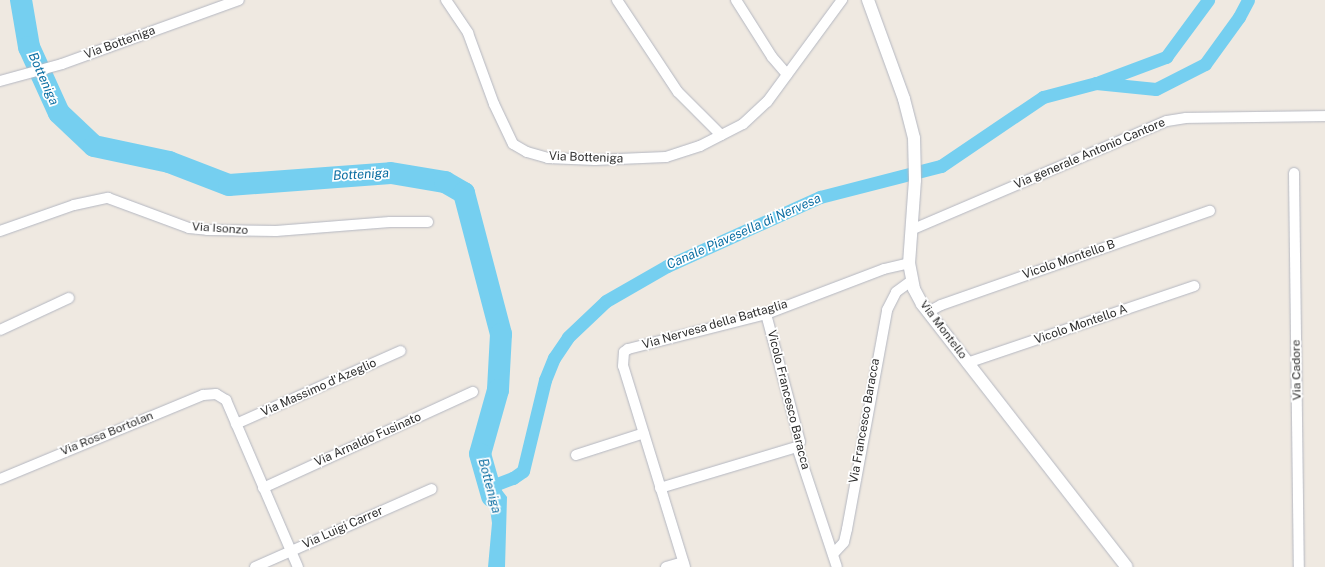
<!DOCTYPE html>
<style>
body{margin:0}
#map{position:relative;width:1325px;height:567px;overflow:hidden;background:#efe9e1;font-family:"Public Sans",sans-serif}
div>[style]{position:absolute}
.water>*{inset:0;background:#75cff0}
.canal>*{height:13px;margin:-6.5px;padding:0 6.5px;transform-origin:6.5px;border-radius:6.5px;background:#75cff0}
.river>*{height:22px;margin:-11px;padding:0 11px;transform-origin:11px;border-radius:11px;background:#75cff0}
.roads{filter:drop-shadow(0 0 1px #b4b7c1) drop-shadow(0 0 1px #b4b7c1)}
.minor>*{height:10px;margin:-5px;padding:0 5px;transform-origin:5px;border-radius:5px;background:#fff}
.tertiary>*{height:12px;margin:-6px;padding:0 6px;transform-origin:6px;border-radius:6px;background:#fff}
span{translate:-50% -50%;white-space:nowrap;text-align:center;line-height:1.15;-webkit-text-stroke:3.5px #fff;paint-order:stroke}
.street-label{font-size:12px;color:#2e2e2e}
.water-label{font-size:13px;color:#0d6fa3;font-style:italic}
</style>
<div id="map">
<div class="water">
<div style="clip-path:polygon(484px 467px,507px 497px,505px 567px,488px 567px,492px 523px)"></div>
</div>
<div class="canal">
<div style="left:1099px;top:82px;width:72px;rotate:-20.5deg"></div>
<div style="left:1166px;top:57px;width:71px;rotate:-53.6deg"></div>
<div style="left:489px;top:487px;width:26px;rotate:-21deg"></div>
<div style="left:513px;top:478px;width:12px;rotate:-35deg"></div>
<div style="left:523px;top:471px;width:94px;rotate:-76.4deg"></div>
<div style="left:545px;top:380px;width:24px;rotate:-68deg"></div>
<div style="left:554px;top:358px;width:25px;rotate:-56deg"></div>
<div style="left:568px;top:337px;width:52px;rotate:-43.5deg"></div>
<div style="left:606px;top:301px;width:70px;rotate:-29.8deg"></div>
<div style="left:667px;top:266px;width:168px;rotate:-24.3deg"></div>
<div style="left:820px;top:197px;width:125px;rotate:-14.4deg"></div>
<div style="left:941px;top:166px;width:123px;rotate:-34.1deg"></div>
<div style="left:1043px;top:97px;width:55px;rotate:-14.8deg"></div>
<div style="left:1096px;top:83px;width:60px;rotate:5.7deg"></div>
<div style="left:1156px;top:89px;width:55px;rotate:-27deg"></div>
<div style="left:1205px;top:64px;width:58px;rotate:-54.1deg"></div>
<div style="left:1239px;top:17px;width:19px;rotate:-62deg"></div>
</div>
<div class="river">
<div style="left:21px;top:0;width:48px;rotate:80.3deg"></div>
<div style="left:29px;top:47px;width:72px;rotate:65.6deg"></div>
<div style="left:59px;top:113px;width:48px;rotate:43.3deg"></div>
<div style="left:94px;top:146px;width:77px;rotate:12deg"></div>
<div style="left:169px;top:162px;width:64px;rotate:21deg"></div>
<div style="left:229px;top:185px;width:162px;rotate:-4.2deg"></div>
<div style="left:391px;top:173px;width:55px;rotate:9.5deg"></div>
<div style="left:445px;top:182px;width:22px;rotate:30deg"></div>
<div style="left:464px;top:193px;width:146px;rotate:75.3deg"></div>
<div style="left:501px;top:334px;width:56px;rotate:93.1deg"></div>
<div style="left:498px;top:390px;width:66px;rotate:105.7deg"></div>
<div style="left:480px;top:454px;width:44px;rotate:74.1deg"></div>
</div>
<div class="roads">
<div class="minor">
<div style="left:446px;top:0;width:40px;rotate:56deg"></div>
<div style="left:468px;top:33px;width:76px;rotate:69.9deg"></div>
<div style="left:494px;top:104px;width:44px;rotate:64.6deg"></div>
<div style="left:513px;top:144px;width:16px;rotate:30deg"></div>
<div style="left:527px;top:152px;width:22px;rotate:16deg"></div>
<div style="left:548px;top:158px;width:47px;rotate:2.4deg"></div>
<div style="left:595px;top:160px;width:71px;rotate:-2.4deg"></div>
<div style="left:666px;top:157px;width:36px;rotate:-18deg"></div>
<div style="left:700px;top:146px;width:48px;rotate:-27.1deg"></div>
<div style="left:743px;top:124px;width:33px;rotate:-43deg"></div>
<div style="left:767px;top:102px;width:127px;rotate:-53.7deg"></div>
<div style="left:617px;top:0;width:110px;rotate:56.5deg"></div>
<div style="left:678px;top:92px;width:61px;rotate:45deg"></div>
<div style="left:736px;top:0;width:67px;rotate:57.7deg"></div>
<div style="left:772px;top:57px;width:23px;rotate:49deg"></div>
<div style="left:0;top:81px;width:64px;rotate:-15.3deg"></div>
<div style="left:62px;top:64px;width:188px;rotate:-19.9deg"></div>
<div style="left:1294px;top:173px;width:394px;rotate:89.3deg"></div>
<div style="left:911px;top:230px;width:278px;rotate:-23.1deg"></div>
<div style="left:1167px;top:121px;width:19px;rotate:-9deg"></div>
<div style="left:1186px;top:118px;width:139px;rotate:-0.8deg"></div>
<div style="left:0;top:231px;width:78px;rotate:-19.4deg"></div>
<div style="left:74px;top:205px;width:35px;rotate:-12deg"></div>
<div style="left:108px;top:198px;width:86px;rotate:20.3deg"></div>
<div style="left:189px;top:228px;width:18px;rotate:6deg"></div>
<div style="left:207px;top:230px;width:69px;rotate:0.8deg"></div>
<div style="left:276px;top:231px;width:114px;rotate:-4.5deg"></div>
<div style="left:390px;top:222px;width:38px"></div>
<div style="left:928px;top:312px;width:15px;rotate:-28deg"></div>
<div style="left:941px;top:305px;width:285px;rotate:-19.3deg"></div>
<div style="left:766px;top:314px;width:132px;rotate:75.1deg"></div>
<div style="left:800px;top:442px;width:6px;rotate:121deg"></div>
<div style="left:797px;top:447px;width:126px;rotate:71.6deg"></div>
<div style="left:0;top:330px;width:76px;rotate:-24.9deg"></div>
<div style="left:967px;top:363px;width:240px;rotate:-18.7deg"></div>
<div style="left:236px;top:424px;width:180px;rotate:-23.9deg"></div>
<div style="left:576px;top:455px;width:71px;rotate:-17.9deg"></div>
<div style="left:0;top:479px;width:220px;rotate:-22.5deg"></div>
<div style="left:203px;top:395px;width:13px;rotate:-4deg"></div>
<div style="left:216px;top:394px;width:12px;rotate:31deg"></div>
<div style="left:226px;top:400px;width:182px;rotate:66.7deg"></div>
<div style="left:263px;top:488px;width:231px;rotate:-24.6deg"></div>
<div style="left:660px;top:488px;width:143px;rotate:-16.7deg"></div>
<div style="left:833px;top:554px;width:16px;rotate:-47deg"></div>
<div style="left:844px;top:542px;width:13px;rotate:-77deg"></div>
<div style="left:847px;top:529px;width:223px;rotate:-79.6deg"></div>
<div style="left:887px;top:310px;width:20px;rotate:-63deg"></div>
<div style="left:896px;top:292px;width:19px;rotate:-36deg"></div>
<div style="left:255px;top:567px;width:193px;rotate:-23.8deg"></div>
<div style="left:666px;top:567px;width:18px;rotate:-16deg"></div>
<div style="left:685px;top:567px;width:210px;rotate:-107.1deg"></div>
<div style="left:623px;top:366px;width:14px;rotate:-86deg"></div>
<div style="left:624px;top:352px;width:5px;rotate:-37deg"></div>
<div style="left:628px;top:349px;width:142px;rotate:-14.2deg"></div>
<div style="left:766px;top:314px;width:126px;rotate:-20.9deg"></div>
<div style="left:884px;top:269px;width:26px;rotate:-13deg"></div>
</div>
<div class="tertiary">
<div style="left:868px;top:0;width:105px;rotate:70deg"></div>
<div style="left:904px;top:99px;width:40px;rotate:75.6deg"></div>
<div style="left:914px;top:138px;width:42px;rotate:88.6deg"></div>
<div style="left:915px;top:180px;width:83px;rotate:94.1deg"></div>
<div style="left:909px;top:263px;width:26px;rotate:79deg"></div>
<div style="left:914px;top:289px;width:17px;rotate:62deg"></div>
<div style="left:922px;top:304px;width:333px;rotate:52.1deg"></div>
</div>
</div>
<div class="street-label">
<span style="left:120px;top:43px;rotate:-20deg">Via Botteniga</span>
<span style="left:1090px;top:154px;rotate:-23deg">Via generale Antonio Cantore</span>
<span style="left:586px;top:158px;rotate:2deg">Via Botteniga</span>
<span style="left:220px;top:229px;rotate:4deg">Via Isonzo</span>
<span style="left:1069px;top:260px;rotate:-19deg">Vicolo Montello B</span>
<span style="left:715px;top:325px;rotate:-16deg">Via Nervesa della Battaglia</span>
<span style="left:1081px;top:325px;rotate:-19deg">Vicolo Montello A</span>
<span style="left:943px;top:330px;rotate:53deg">Via Montello</span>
<span style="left:1297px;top:370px;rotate:-91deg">Via Cadore</span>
<span style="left:319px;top:388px;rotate:-24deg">Via Massimo d'Azeglio</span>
<span style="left:788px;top:400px;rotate:76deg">Vicolo Francesco Baracca</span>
<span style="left:865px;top:421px;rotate:-80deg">Via Francesco Baracca</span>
<span style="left:107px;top:434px;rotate:-22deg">Via Rosa Bortolan</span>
<span style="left:368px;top:440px;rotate:-24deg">Via Arnaldo Fusinato</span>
<span style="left:343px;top:528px;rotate:-24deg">Via Luigi Carrer</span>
</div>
<div class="water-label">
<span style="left:43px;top:79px;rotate:66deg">Botteniga</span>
<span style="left:361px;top:175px;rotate:-3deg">Botteniga</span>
<span style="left:744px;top:232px;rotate:-24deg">Canale Piavesella di Nervesa</span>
<span style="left:489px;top:486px;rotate:75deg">Botteniga</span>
</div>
</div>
